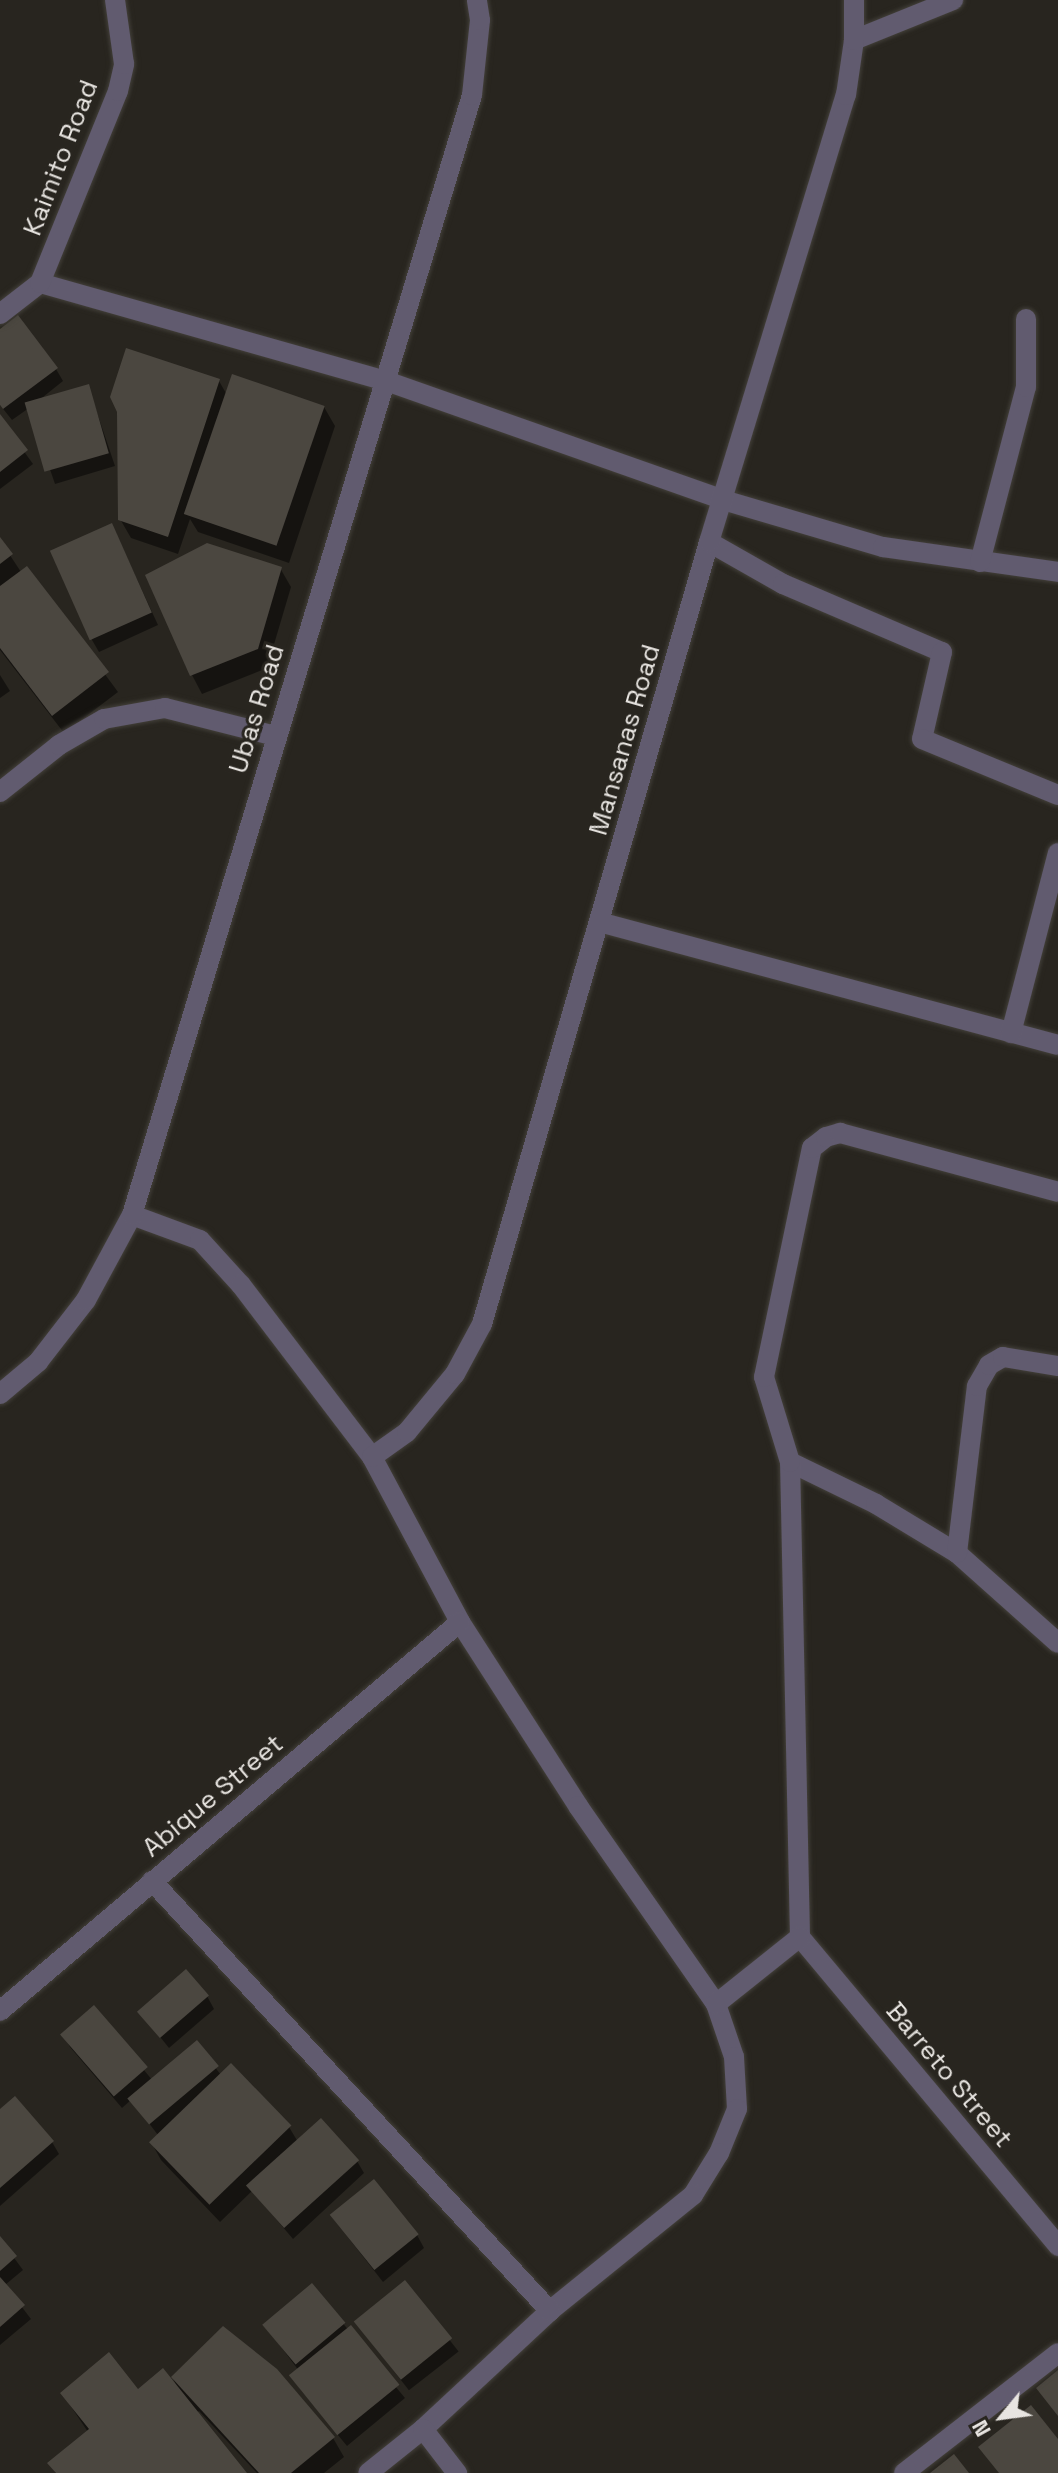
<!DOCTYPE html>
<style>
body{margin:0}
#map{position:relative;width:1058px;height:2473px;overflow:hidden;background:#28251f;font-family:"Space Grotesk",sans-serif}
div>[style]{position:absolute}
.shadow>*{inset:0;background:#0007;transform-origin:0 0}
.building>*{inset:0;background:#4b4740;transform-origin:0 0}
.roads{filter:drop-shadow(0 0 2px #43403a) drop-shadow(0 0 2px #43403a)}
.minor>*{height:20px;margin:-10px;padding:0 10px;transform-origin:10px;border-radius:10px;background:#615b6f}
span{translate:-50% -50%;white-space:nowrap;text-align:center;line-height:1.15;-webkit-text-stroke:6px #28251f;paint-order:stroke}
.street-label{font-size:26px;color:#e8e5e1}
.north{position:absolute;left:962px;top:2377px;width:80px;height:80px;-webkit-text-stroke:6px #28251f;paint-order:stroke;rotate:241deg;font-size:22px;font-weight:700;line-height:32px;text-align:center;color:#e8e5e1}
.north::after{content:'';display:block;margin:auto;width:28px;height:36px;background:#e8e5e1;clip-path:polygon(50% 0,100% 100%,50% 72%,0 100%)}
</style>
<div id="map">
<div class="shadow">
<div style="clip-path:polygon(0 331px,56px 369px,63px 381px,38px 401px,88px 386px,115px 466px,55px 484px,29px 408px,12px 420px,0 405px)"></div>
<div style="clip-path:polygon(219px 381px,227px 395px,324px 407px,335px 426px,289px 563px,198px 532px,190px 519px,178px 554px,131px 538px,120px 519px)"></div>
<div style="clip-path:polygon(0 418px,33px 464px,0 489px)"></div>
<div style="clip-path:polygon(118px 538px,158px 625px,99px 652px,92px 640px)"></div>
<div style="clip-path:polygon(0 540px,21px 572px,27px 568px,118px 692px,64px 733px,0 650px)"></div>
<div style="clip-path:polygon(280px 568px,291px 587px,267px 668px,202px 694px,192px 675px)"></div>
<div style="clip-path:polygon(0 675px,10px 691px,0 698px)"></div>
<div style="clip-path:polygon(207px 1996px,214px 2009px,169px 2048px,140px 2012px)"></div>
<div style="clip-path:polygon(93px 2008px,153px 2081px,196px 2043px,221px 2075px,289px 2127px,298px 2142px,357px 2161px,364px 2173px,293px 2239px,252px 2191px,220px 2222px,161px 2160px,151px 2142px,158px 2135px,131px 2100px,122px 2108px,70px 2047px,63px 2035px)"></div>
<div style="clip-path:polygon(0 2111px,52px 2142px,59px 2154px,0 2206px)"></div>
<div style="clip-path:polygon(332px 2217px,417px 2235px,424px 2248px,383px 2282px)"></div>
<div style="clip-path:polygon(0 2239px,23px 2270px,5px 2285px,31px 2319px,0 2345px)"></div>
<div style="left:405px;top:2283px;width:87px;height:63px;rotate:52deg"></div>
<div style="clip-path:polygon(311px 2285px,405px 2398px,347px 2446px,300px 2389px,293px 2376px,299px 2371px,264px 2324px)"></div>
<div style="clip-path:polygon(173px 2378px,333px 2438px,344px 2457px,324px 2473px,257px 2473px,199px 2411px,196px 2413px,245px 2473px,56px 2473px,50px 2463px,88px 2432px,62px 2393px,178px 2390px)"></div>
</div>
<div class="building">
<div style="clip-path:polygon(18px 315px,58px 368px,3px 409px,0 405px,0 329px)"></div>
<div style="clip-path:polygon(126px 348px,220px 379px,168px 537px,118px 520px,117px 412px,110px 397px)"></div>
<div style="left:232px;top:374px;width:98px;height:148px;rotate:19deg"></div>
<div style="left:89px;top:384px;width:72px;height:67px;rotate:74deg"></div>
<div style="clip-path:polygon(0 414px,28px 450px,0 472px)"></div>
<div style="left:112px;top:523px;width:98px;height:68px;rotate:66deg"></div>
<div style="clip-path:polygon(0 537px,13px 554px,0 564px)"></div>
<div style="clip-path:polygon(207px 543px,282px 567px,258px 649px,190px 676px,145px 575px)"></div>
<div style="clip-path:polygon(27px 566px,109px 672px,52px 716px,0 648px,0 586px)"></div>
<div style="left:186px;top:1969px;width:35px;height:65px;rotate:49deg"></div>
<div style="left:94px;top:2005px;width:82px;height:45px;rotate:49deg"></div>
<div style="left:197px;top:2040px;width:34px;height:91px;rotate:50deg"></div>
<div style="left:231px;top:2063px;width:87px;height:114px;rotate:46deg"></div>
<div style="clip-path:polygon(15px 2096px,54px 2141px,0 2188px,0 2109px)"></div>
<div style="left:321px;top:2118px;width:57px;height:101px;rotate:48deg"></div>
<div style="left:374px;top:2179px;width:71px;height:57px;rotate:51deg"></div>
<div style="clip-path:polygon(0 2236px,17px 2256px,0 2271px)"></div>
<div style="clip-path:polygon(0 2277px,25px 2305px,0 2327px)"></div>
<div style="left:405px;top:2280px;width:75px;height:66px;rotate:51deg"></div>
<div style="left:312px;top:2283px;width:52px;height:65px;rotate:50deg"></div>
<div style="left:351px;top:2325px;width:77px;height:80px;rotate:51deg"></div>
<div style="clip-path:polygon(223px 2326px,277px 2369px,335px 2437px,291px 2473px,259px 2473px,171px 2377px)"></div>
<div style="clip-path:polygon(109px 2352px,138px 2389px,163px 2368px,247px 2473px,56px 2473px,47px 2463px,89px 2429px,60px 2393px)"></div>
<div style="clip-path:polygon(1058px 2370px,1058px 2416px,1036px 2388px)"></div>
<div style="clip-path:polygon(1031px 2405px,1058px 2439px,1058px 2473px,999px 2473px,978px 2447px)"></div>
<div style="clip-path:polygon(954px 2454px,969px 2473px,930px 2473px)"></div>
</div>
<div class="roads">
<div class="minor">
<div style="left:854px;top:40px;width:107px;rotate:-22deg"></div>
<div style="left:40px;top:283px;width:360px;rotate:15.8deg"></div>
<div style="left:386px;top:381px;width:357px;rotate:19.4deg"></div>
<div style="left:723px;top:500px;width:167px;rotate:16.4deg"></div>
<div style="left:883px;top:547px;width:177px;rotate:8.1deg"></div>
<div style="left:0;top:314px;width:51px;rotate:-37.8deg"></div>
<div style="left:40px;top:283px;width:207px;rotate:-67.9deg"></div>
<div style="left:118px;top:91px;width:28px;rotate:-77deg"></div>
<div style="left:124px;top:64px;width:65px;rotate:-98deg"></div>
<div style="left:709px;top:542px;width:85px;rotate:29.6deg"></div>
<div style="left:783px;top:584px;width:173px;rotate:23.2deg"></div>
<div style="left:942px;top:652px;width:89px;rotate:102.9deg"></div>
<div style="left:922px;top:739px;width:147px;rotate:22.4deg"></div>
<div style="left:980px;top:562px;width:181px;rotate:-75.3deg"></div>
<div style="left:1026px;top:387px;width:68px;rotate:-90deg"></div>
<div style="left:0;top:792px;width:75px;rotate:-38.5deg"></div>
<div style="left:59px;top:745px;width:52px;rotate:-30deg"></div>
<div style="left:104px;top:719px;width:62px;rotate:-10.2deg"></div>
<div style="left:165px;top:708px;width:114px;rotate:14.2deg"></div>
<div style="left:599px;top:922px;width:475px;rotate:15deg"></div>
<div style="left:1011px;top:1033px;width:186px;rotate:-75.4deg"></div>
<div style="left:132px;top:1215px;width:72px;rotate:20.2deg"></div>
<div style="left:200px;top:1240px;width:61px;rotate:47.7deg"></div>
<div style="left:241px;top:1285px;width:216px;rotate:52.7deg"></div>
<div style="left:372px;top:1457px;width:187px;rotate:61.9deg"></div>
<div style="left:460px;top:1622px;width:219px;rotate:57.3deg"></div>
<div style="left:578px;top:1806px;width:241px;rotate:55.1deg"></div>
<div style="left:716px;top:2004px;width:56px;rotate:71.2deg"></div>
<div style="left:734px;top:2057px;width:52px;rotate:86.7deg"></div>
<div style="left:737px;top:2109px;width:48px;rotate:112.2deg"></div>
<div style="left:719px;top:2153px;width:49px;rotate:121.8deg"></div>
<div style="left:693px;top:2195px;width:184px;rotate:141deg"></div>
<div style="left:550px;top:2311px;width:173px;rotate:137.1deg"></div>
<div style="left:423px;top:2429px;width:70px;rotate:141.3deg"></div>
<div style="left:0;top:1394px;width:50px;rotate:-40.1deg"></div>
<div style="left:38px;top:1362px;width:78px;rotate:-52.3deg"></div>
<div style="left:86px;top:1300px;width:97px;rotate:-61.6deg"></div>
<div style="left:132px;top:1215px;width:1170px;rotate:-73.11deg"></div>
<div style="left:472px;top:95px;width:75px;rotate:-83.9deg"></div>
<div style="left:480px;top:20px;width:20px;rotate:-99deg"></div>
<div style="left:372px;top:1457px;width:43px;rotate:-35.5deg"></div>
<div style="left:407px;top:1432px;width:75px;rotate:-50.4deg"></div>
<div style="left:455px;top:1374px;width:57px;rotate:-61.6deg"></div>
<div style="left:482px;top:1324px;width:814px;rotate:-73.81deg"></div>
<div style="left:709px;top:542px;width:468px;rotate:-73deg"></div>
<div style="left:846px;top:95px;width:56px;rotate:-81.7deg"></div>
<div style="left:854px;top:40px;width:40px;rotate:-90deg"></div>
<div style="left:790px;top:1462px;width:96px;rotate:26deg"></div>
<div style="left:876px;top:1504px;width:95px;rotate:31.2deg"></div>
<div style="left:957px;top:1553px;width:135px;rotate:41.7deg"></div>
<div style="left:957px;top:1553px;width:168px;rotate:-83.2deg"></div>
<div style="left:977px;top:1386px;width:24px;rotate:-60deg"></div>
<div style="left:989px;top:1365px;width:16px;rotate:-30deg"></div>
<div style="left:1003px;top:1357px;width:56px;rotate:9.3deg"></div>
<div style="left:152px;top:1881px;width:586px;rotate:47.21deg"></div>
<div style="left:800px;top:1937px;width:475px;rotate:-91.2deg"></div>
<div style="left:790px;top:1462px;width:89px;rotate:-107deg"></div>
<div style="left:764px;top:1377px;width:234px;rotate:-78.2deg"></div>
<div style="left:812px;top:1148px;width:18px;rotate:-38deg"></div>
<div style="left:826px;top:1137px;width:15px;rotate:-16deg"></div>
<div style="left:840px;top:1133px;width:226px;rotate:15.1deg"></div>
<div style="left:800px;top:1937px;width:403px;rotate:50.1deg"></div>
<div style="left:716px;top:2004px;width:107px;rotate:-38.6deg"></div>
<div style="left:0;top:2011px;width:602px;rotate:-40.22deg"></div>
<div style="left:423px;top:2429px;width:56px;rotate:52.3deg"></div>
<div style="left:904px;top:2473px;width:195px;rotate:-37.9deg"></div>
</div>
</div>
<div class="street-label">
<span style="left:61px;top:158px;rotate:-69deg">Kaimito Road</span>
<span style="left:257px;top:709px;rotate:-73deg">Ubas Road</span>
<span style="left:625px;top:740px;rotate:-74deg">Mansanas Road</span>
<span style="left:213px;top:1796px;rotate:-40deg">Abique Street</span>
<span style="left:949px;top:2075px;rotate:50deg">Barreto Street</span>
</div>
<div class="north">N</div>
</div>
